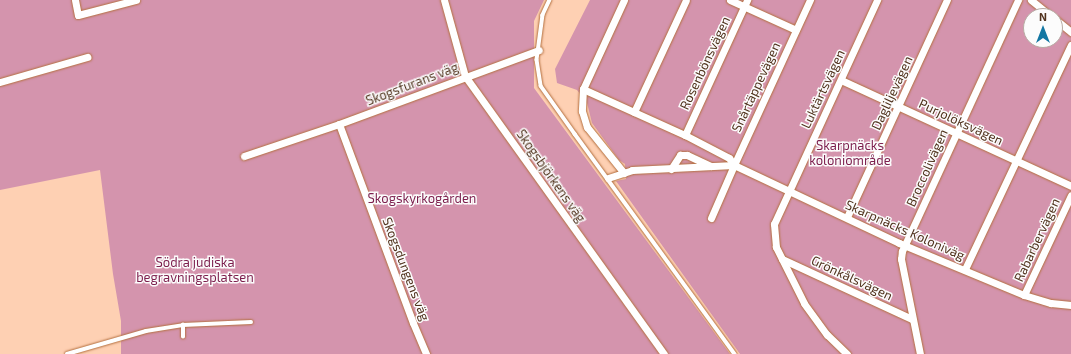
<!DOCTYPE html>
<meta charset="utf-8">
<style>
body{margin:0}
#map{position:relative;width:1071px;height:354px;overflow:hidden;background:#fed0b3;font-family:"Exo 2",sans-serif}
div>[style]{position:absolute}
.green>*{inset:0;background:#d494ad}
.roads{filter:drop-shadow(0 0 1px #b46f3e) drop-shadow(0 0 1px #b46f3e)}
.lane>*{height:3.5px;margin:-1.75px;padding:0 1.75px;transform-origin:1.75px;border-radius:1.75px;background:#fff}
.street>*{height:7px;margin:-3.5px;padding:0 3.5px;transform-origin:3.5px;border-radius:3.5px;background:#fff}
span{translate:-50% -50%;white-space:nowrap;text-align:center;line-height:1.15;-webkit-text-stroke:3px #fcfcfc;paint-order:stroke}
.street-label{font-size:13px;color:#50321d}
.park-label{font-size:13px;color:#7c1e4d}
.north{position:absolute;left:1023px;top:8px;width:40px;height:40px;box-sizing:border-box;background:#fcfcfc;border:1px solid #b7aba3;border-radius:50%;rotate:0deg;font-size:11px;font-weight:700;line-height:16px;text-align:center;color:#50321d}
.north::after{content:'';display:block;margin:auto;width:14px;height:18px;background:#1377a3;clip-path:polygon(50% 0,100% 100%,50% 72%,0 100%)}
</style>
<div id="map">
<div class="green">
<div style="clip-path:polygon(0 0,544px 0,534px 21px,534px 88px,730px 354px,121px 354px,121px 321px,113px 274px,100px 170px,0 190px)"></div>
<div style="clip-path:polygon(evenodd,590px 0,1071px 0,1071px 354px,740px 354px,616px 181px,626px 179px,625px 164px,619px 160px,592px 123px,587px 103px,577px 90px,557px 83px,555px 69px,590px 0,1031px 16px,1055px 16px,1055px 40px,1031px 40px,1031px 16px)"></div>
</div>
<div class="roads">
<div class="lane">
<div style="left:550px;top:0;width:17px;rotate:115deg"></div>
<div style="left:543px;top:15px;width:45px;rotate:97.6deg"></div>
<div style="left:537px;top:60px;width:26px;rotate:81deg"></div>
<div style="left:541px;top:86px;width:59px;rotate:54.7deg"></div>
<div style="left:575px;top:134px;width:272px;rotate:54deg"></div>
<div style="left:183px;top:337px;width:12px;rotate:-90deg"></div>
<div style="left:67px;top:354px;width:82px;rotate:-16.2deg"></div>
<div style="left:146px;top:331px;width:37px;rotate:-9deg"></div>
<div style="left:183px;top:325px;width:68px;rotate:-2.5deg"></div>
</div>
<div class="street">
<div style="left:75px;top:0;width:15px;rotate:79deg"></div>
<div style="left:78px;top:15px;width:60px;rotate:-14.5deg"></div>
<div style="left:444px;top:0;width:79px;rotate:74.6deg"></div>
<div style="left:465px;top:76px;width:342px;rotate:54.4deg"></div>
<div style="left:624px;top:0;width:98px;rotate:114.7deg"></div>
<div style="left:583px;top:89px;width:112px;rotate:24.3deg"></div>
<div style="left:685px;top:135px;width:50px;rotate:27.6deg"></div>
<div style="left:729px;top:158px;width:9px;rotate:54deg"></div>
<div style="left:734px;top:165px;width:183px;rotate:25.3deg"></div>
<div style="left:899px;top:243px;width:135px;rotate:22.6deg"></div>
<div style="left:1024px;top:295px;width:28px;rotate:17deg"></div>
<div style="left:1051px;top:303px;width:20px;rotate:6deg"></div>
<div style="left:730px;top:0;width:72px;rotate:24.4deg"></div>
<div style="left:1031px;top:0;width:26px;rotate:39deg"></div>
<div style="left:1055px;top:19px;width:21px;rotate:39deg"></div>
<div style="left:841px;top:80px;width:253px;rotate:24.7deg"></div>
<div style="left:0;top:82px;width:91px;rotate:-16deg"></div>
<div style="left:583px;top:89px;width:22px;rotate:93deg"></div>
<div style="left:582px;top:111px;width:17px;rotate:73deg"></div>
<div style="left:587px;top:127px;width:59px;rotate:51.2deg"></div>
<div style="left:634px;top:112px;width:123px;rotate:-65.1deg"></div>
<div style="left:339px;top:124px;width:212px;rotate:69.6deg"></div>
<div style="left:413px;top:323px;width:34px;rotate:67deg"></div>
<div style="left:685px;top:135px;width:149px;rotate:-65.3deg"></div>
<div style="left:244px;top:156px;width:100px;rotate:-18.6deg"></div>
<div style="left:339px;top:124px;width:213px;rotate:-20.3deg"></div>
<div style="left:671px;top:169px;width:17px;rotate:-57deg"></div>
<div style="left:680px;top:155px;width:7px"></div>
<div style="left:687px;top:155px;width:26px;rotate:25deg"></div>
<div style="left:608px;top:178px;width:25px;rotate:-18deg"></div>
<div style="left:632px;top:170px;width:102px;rotate:-2.8deg"></div>
<div style="left:734px;top:165px;width:182px;rotate:-65.3deg"></div>
<div style="left:847px;top:217px;width:239px;rotate:-65.3deg"></div>
<div style="left:711px;top:218px;width:58px;rotate:-66.5deg"></div>
<div style="left:782px;top:259px;width:143px;rotate:24.8deg"></div>
<div style="left:965px;top:269px;width:248px;rotate:-64.7deg"></div>
<div style="left:1024px;top:295px;width:110px;rotate:-64.8deg"></div>
<div style="left:847px;top:354px;width:28px;rotate:-136deg"></div>
<div style="left:827px;top:335px;width:39px;rotate:-126deg"></div>
<div style="left:804px;top:303px;width:63px;rotate:-116.6deg"></div>
<div style="left:776px;top:247px;width:23px;rotate:-95deg"></div>
<div style="left:774px;top:224px;width:247px;rotate:-65.3deg"></div>
<div style="left:920px;top:354px;width:97px;rotate:-101.3deg"></div>
<div style="left:901px;top:259px;width:8px;rotate:-83deg"></div>
<div style="left:902px;top:251px;width:277px;rotate:-65.2deg"></div>
</div>
</div>
<div class="street-label">
<span style="left:705px;top:63px;rotate:-65deg">Rosenbönsvägen</span>
<span style="left:412px;top:84px;rotate:-21deg">Skogsfurans väg</span>
<span style="left:756px;top:87px;rotate:-65deg">Snårtäppevägen</span>
<span style="left:823px;top:89px;rotate:-65deg">Luktärtsvägen</span>
<span style="left:892px;top:93px;rotate:-65deg">Dagliljevägen</span>
<span style="left:961px;top:122px;rotate:25deg">Purjolöksvägen</span>
<span style="left:927px;top:168px;rotate:-66deg">Broccolivägen</span>
<span style="left:551px;top:176px;rotate:55deg">Skogsbjörkens väg</span>
<span style="left:905px;top:230px;rotate:24deg">Skarpnäcks Koloniväg</span>
<span style="left:1037px;top:240px;rotate:-65deg">Rabarbervägen</span>
<span style="left:406px;top:269px;rotate:69deg">Skogsdungens väg</span>
<span style="left:852px;top:278px;rotate:25deg">Grönkålsvägen</span>
</div>
<div class="park-label">
<span style="left:850px;top:153px">Skarpnäcks<br>koloniområde</span>
<span style="left:422px;top:198px">Skogskyrkogården</span>
<span style="left:195px;top:270px">Södra judiska<br>begravningsplatsen</span>
</div>
<div class="north">N</div>
</div>
